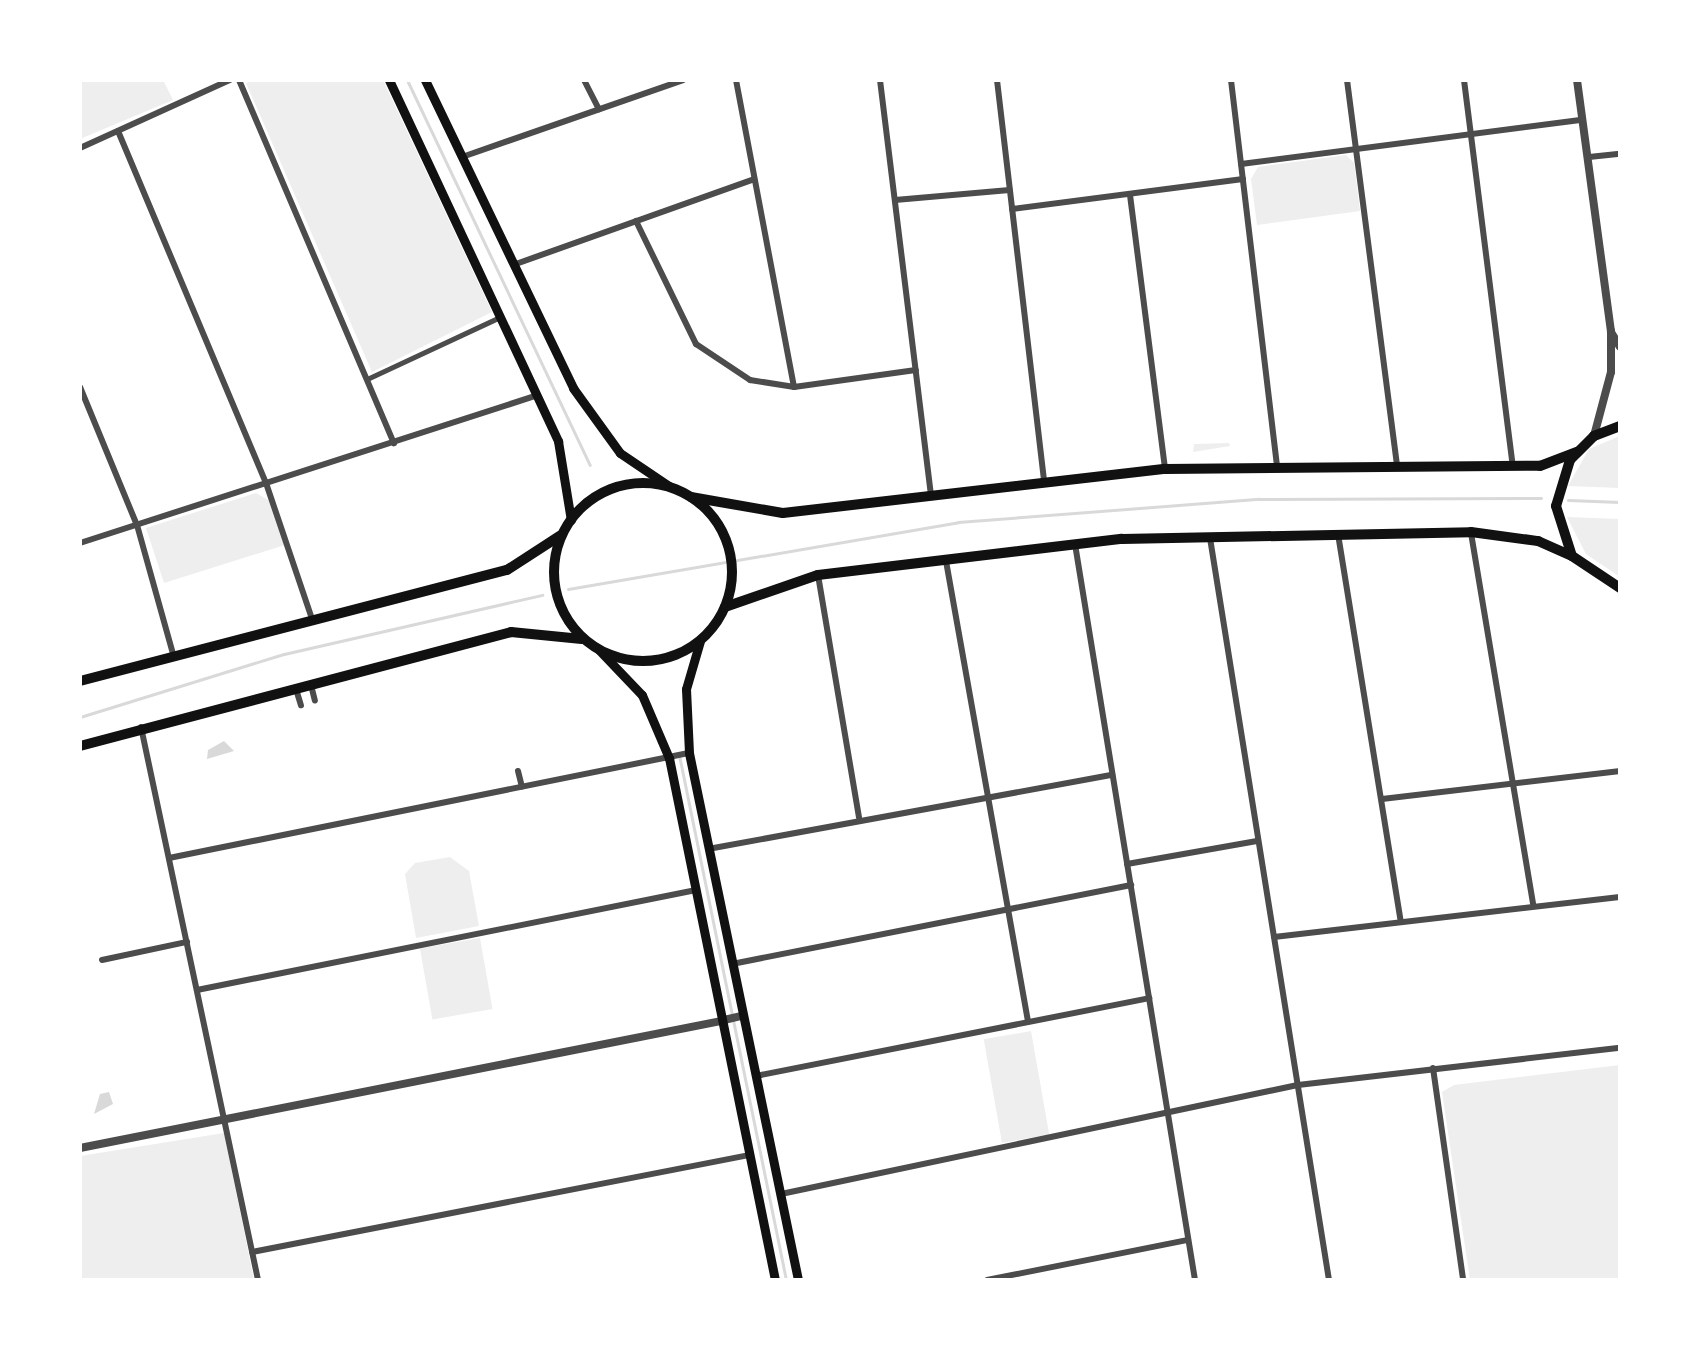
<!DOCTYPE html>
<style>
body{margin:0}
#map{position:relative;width:1700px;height:1360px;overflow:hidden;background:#fff;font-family:"Public Sans",sans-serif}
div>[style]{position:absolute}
.green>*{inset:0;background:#eee;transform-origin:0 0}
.water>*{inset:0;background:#d9d9d9}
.stream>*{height:3px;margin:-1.5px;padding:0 1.5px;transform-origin:1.5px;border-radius:1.5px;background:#d9d9d9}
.pedestrian>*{height:5px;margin:-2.5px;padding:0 2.5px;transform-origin:2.5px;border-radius:2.5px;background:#4c4c4c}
.minor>*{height:6px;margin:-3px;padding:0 3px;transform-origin:3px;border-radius:3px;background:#4c4c4c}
.tertiary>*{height:8px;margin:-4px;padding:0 4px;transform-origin:4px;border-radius:4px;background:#4c4c4c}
.secondary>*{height:9px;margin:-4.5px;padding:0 4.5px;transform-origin:4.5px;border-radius:4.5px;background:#111}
.trunk>*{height:10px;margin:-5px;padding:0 5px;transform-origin:5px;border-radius:5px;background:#111}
.trunk>.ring{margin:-5px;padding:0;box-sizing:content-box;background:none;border:10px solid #111;border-radius:50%}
span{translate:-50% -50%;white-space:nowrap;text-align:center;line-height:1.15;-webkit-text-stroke:7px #fff;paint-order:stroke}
.frame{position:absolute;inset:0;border:82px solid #fff;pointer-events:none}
</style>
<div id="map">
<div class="green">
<div style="clip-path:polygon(80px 80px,163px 80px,173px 100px,80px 139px)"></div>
<div style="clip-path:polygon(254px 80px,383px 80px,492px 312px,372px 372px,246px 83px)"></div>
<div style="clip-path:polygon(1346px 155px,1354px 163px,1360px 211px,1257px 225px,1251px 179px,1258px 167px)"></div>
<div style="clip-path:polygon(1620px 436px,1620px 488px,1568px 486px,1589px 449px)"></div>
<div style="clip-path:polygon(1194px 444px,1229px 443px,1230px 446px,1193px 452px)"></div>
<div style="clip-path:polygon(256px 493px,270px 501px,285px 545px,164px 583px,146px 528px)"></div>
<div style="clip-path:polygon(1567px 517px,1620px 519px,1620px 577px,1586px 554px)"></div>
<div style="clip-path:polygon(450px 857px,469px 871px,479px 926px,416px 938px,405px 874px,415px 863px)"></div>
<div style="left:480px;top:938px;width:72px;height:61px;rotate:80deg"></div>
<div style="left:1031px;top:1031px;width:105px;height:48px;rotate:80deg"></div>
<div style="clip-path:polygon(1620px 1065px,1620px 1280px,1470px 1280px,1442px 1092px,1454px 1085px)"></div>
<div style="clip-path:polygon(224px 1133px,254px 1280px,80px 1280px,80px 1156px)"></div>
</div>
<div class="water">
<div style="clip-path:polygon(224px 741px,234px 751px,207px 759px,208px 750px)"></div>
<div style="clip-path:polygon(109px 1092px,113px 1104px,94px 1114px,100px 1094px)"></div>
</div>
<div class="stream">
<div style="left:407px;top:80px;width:426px;rotate:64.6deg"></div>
<div style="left:1568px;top:500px;width:52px;rotate:2.2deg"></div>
<div style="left:568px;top:589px;width:396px;rotate:-9.7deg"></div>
<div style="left:958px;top:522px;width:302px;rotate:-4.4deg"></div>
<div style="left:1259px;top:499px;width:282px;rotate:-0.2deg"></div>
<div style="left:80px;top:717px;width:214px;rotate:-17.2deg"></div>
<div style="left:284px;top:654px;width:265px;rotate:-12.9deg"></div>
<div style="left:679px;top:755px;width:536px;rotate:78.48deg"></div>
</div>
<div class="pedestrian">
<div style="left:367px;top:379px;width:147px;rotate:-25deg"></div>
</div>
<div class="minor">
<div style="left:239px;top:80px;width:395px;rotate:66.9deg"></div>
<div style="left:584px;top:80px;width:33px;rotate:63deg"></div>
<div style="left:736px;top:80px;width:312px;rotate:79.3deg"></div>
<div style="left:880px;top:80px;width:419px;rotate:83deg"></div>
<div style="left:997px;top:80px;width:406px;rotate:83.3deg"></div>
<div style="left:1231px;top:80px;width:388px;rotate:83.2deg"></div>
<div style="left:1347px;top:80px;width:388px;rotate:82.6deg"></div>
<div style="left:1464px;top:80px;width:390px;rotate:82.8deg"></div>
<div style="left:118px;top:131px;width:382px;rotate:67.2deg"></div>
<div style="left:266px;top:483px;width:140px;rotate:71.3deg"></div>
<div style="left:80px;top:148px;width:165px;rotate:-24.4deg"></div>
<div style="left:462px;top:157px;width:234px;rotate:-19.2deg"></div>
<div style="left:1589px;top:157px;width:31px;rotate:-6deg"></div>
<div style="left:1241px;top:164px;width:344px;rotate:-7.4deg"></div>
<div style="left:1130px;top:195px;width:276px;rotate:82.7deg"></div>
<div style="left:895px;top:200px;width:115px;rotate:-5deg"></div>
<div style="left:1012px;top:209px;width:233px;rotate:-7.4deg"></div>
<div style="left:636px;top:221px;width:137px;rotate:64deg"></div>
<div style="left:696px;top:344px;width:65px;rotate:33.7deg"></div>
<div style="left:750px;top:380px;width:45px;rotate:9deg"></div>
<div style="left:794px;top:387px;width:123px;rotate:-7.9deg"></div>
<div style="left:513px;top:265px;width:256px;rotate:-19.6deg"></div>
<div style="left:80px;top:387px;width:149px;rotate:67.6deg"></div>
<div style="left:137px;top:525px;width:134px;rotate:74.4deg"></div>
<div style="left:1471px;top:533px;width:376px;rotate:80.5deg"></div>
<div style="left:1338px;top:534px;width:392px;rotate:80.8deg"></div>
<div style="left:1210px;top:538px;width:751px;rotate:80.89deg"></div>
<div style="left:80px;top:543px;width:480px;rotate:-17.9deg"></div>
<div style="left:1075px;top:544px;width:746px;rotate:80.74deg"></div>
<div style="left:946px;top:561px;width:468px;rotate:79.9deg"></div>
<div style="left:818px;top:575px;width:246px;rotate:80.4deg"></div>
<div style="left:311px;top:685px;width:16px;rotate:76deg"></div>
<div style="left:296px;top:689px;width:17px;rotate:73deg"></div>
<div style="left:141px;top:727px;width:565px;rotate:78.05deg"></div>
<div style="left:518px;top:771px;width:16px;rotate:76deg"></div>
<div style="left:1382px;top:799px;width:240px;rotate:-6.7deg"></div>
<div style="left:708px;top:849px;width:411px;rotate:-10.4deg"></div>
<div style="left:169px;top:858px;width:530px;rotate:-11.42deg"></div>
<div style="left:1127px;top:864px;width:132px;rotate:-10deg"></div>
<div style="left:1274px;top:937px;width:348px;rotate:-6.6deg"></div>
<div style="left:102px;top:960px;width:87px;rotate:-12deg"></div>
<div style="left:732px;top:964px;width:407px;rotate:-11.2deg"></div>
<div style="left:197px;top:990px;width:509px;rotate:-11.33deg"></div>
<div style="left:1433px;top:1068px;width:214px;rotate:81.9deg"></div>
<div style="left:756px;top:1076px;width:401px;rotate:-11.2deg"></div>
<div style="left:781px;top:1194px;width:528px;rotate:-11.91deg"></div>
<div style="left:1298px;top:1085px;width:324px;rotate:-6.6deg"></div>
<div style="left:252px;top:1252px;width:506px;rotate:-11.04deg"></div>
<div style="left:987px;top:1280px;width:205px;rotate:-11.3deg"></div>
</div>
<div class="tertiary">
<div style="left:1577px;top:80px;width:253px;rotate:82.3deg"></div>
<div style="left:1611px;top:331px;width:41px;rotate:90deg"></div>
<div style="left:1611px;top:372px;width:66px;rotate:104.9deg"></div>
<div style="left:1611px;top:332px;width:17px;rotate:59deg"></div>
<div style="left:724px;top:1020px;width:17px;rotate:-13deg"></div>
<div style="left:80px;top:1148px;width:653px;rotate:-11.21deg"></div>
</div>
<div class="secondary">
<div style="left:389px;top:80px;width:399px;rotate:64.9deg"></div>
<div style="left:558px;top:441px;width:80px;rotate:80.7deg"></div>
<div style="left:425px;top:80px;width:342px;rotate:64.3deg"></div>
<div style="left:573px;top:388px;width:80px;rotate:54.1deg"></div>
<div style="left:620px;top:453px;width:59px;rotate:34deg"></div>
<div style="left:700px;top:641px;width:50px;rotate:106.3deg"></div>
<div style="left:686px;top:689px;width:64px;rotate:87.3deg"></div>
<div style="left:689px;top:753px;width:538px;rotate:78.31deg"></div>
<div style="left:599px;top:650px;width:62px;rotate:46.3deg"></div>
<div style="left:642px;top:695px;width:69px;rotate:66.8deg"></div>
<div style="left:669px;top:758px;width:533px;rotate:78.52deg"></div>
</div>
<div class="trunk">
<div style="left:1620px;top:426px;width:28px;rotate:159deg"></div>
<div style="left:1594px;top:436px;width:34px;rotate:135deg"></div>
<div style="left:1570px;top:460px;width:48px;rotate:106.9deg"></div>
<div style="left:1556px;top:506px;width:52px;rotate:72.3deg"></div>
<div style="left:1572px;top:556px;width:58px;rotate:33.7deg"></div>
<div class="ring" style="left:554px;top:483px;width:168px;height:168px"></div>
<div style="left:691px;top:497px;width:93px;rotate:9.9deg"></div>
<div style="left:783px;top:513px;width:385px;rotate:-6.6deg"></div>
<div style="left:1165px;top:469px;width:375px;rotate:-0.5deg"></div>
<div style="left:1540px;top:466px;width:40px;rotate:-21deg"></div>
<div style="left:725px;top:607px;width:98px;rotate:-19deg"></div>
<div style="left:818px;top:575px;width:306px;rotate:-6.8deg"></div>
<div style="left:1122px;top:539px;width:349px;rotate:-1.1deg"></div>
<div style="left:1471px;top:532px;width:68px;rotate:7.7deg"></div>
<div style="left:1538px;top:541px;width:37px;rotate:24deg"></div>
<div style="left:80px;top:681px;width:441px;rotate:-14.6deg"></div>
<div style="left:507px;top:570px;width:64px;rotate:-32.9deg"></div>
<div style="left:80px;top:746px;width:446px;rotate:-14.8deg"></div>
<div style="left:511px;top:632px;width:71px;rotate:5.6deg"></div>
</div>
<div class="frame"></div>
</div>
